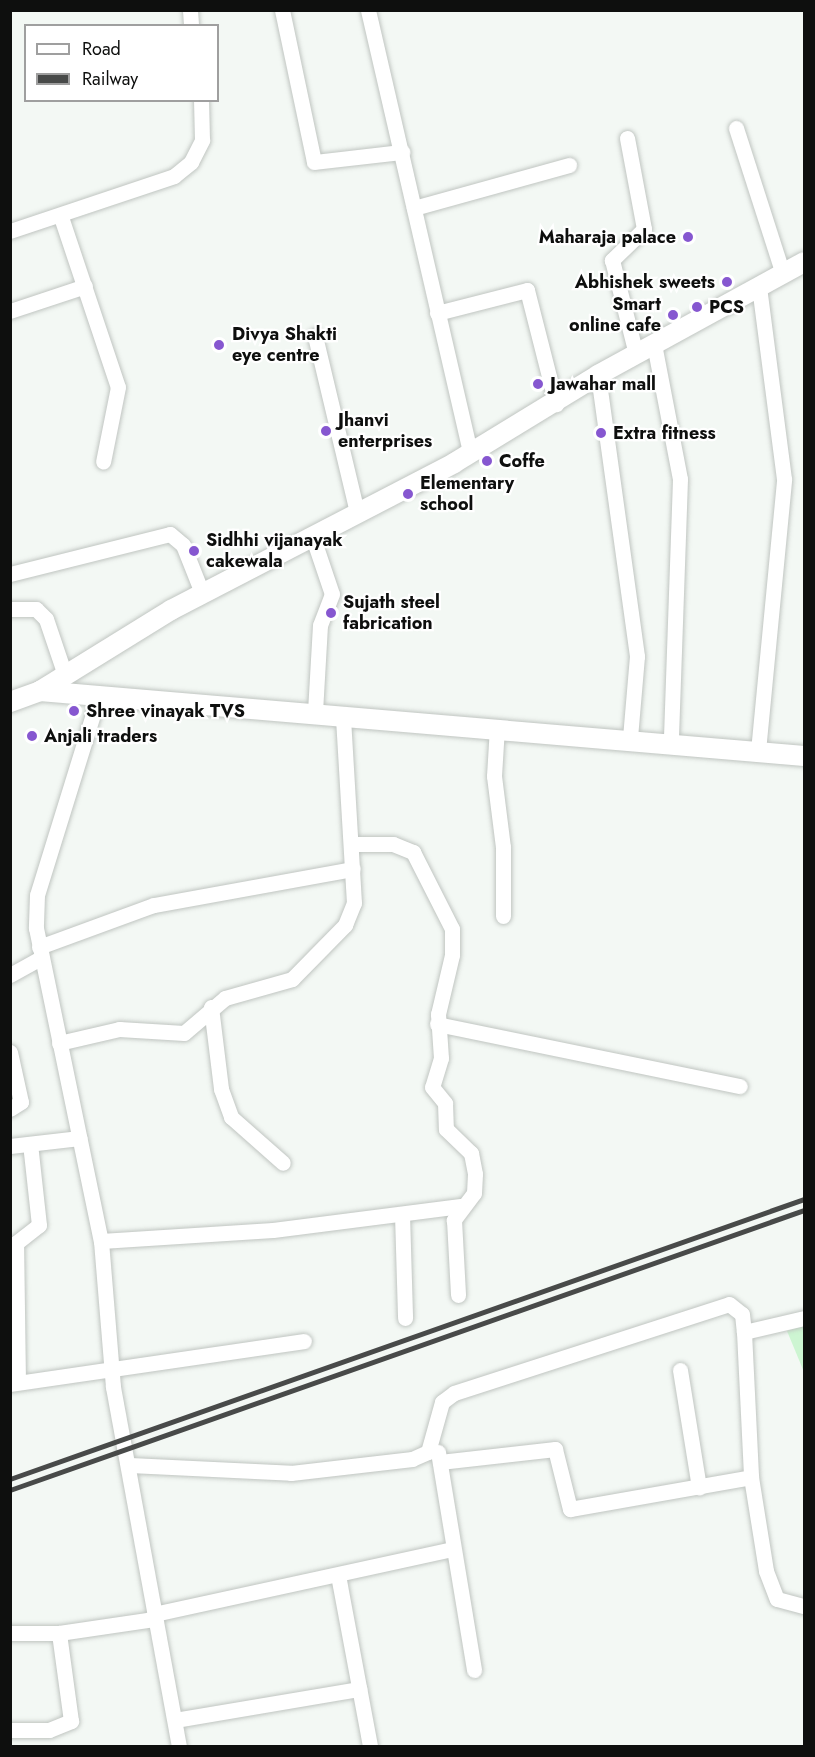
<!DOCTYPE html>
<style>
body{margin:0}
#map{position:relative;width:815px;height:1757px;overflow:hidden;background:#f3f8f4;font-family:Jost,sans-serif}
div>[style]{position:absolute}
.green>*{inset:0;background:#cdf5d2}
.roads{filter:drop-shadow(0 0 2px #c0c5c1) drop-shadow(0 0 2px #c0c5c1)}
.minor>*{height:15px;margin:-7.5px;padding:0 7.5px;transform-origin:7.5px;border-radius:7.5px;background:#fff}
.major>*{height:20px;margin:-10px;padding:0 10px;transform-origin:10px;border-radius:10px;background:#fff}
.rail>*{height:4.5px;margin:-2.25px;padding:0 2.25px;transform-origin:2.25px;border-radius:2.25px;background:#484a49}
.dots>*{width:16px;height:16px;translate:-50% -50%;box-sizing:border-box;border:3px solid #fff;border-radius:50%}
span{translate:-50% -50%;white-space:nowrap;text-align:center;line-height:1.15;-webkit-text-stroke:4.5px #fff;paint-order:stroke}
.poi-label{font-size:18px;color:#0e0f0e;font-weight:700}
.right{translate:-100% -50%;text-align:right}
.left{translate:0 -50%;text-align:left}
.frame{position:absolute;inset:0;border:12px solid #0e0f0e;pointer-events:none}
.legend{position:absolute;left:24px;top:24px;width:195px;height:78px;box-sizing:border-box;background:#fff;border:2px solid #9f9f9f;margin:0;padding:8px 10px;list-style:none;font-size:18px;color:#0e0f0e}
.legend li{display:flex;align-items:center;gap:12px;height:30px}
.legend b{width:30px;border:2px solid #9f9f9f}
</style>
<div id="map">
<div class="green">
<div style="clip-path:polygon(804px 1325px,804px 1372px,787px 1331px)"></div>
</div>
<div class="roads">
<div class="minor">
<div style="left:190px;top:10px;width:16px;rotate:86deg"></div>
<div style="left:282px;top:10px;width:155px;rotate:78.1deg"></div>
<div style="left:314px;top:162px;width:89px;rotate:-6.5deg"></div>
<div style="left:368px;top:10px;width:454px;rotate:77deg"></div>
<div style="left:736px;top:128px;width:153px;rotate:72.2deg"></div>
<div style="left:627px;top:138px;width:93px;rotate:79.4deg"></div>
<div style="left:644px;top:229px;width:45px;rotate:135.9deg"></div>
<div style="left:612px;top:260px;width:97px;rotate:75.7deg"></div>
<div style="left:414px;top:208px;width:161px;rotate:-15.5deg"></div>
<div style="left:61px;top:217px;width:179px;rotate:71.5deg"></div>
<div style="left:118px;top:387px;width:76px;rotate:101.3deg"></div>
<div style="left:10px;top:231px;width:173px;rotate:-18.5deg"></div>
<div style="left:174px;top:176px;width:22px;rotate:-39deg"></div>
<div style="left:191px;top:162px;width:25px;rotate:-63deg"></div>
<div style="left:202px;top:140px;width:40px;rotate:-91.4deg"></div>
<div style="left:10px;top:311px;width:79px;rotate:-18.4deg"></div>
<div style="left:437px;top:313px;width:93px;rotate:-14.3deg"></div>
<div style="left:527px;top:290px;width:118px;rotate:75.7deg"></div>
<div style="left:315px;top:336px;width:181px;rotate:76.6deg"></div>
<div style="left:654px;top:344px;width:137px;rotate:79.1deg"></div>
<div style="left:680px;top:479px;width:263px;rotate:92deg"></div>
<div style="left:598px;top:375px;width:284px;rotate:82.1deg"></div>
<div style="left:637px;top:656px;width:81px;rotate:94.9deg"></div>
<div style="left:312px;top:535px;width:62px;rotate:71.3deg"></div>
<div style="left:332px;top:594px;width:33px;rotate:111deg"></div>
<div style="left:320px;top:625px;width:88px;rotate:93.3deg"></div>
<div style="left:10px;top:574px;width:165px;rotate:-14deg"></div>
<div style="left:170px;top:534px;width:17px;rotate:40deg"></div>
<div style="left:183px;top:545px;width:52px;rotate:68.4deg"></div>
<div style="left:10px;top:609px;width:26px"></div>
<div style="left:36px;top:609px;width:14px;rotate:45deg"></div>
<div style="left:46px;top:619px;width:59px;rotate:71.3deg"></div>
<div style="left:98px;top:698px;width:206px;rotate:107.2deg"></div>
<div style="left:37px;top:895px;width:33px;rotate:92deg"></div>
<div style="left:36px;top:928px;width:320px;rotate:78.3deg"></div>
<div style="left:101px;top:1241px;width:146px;rotate:85.3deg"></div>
<div style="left:113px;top:1387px;width:365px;rotate:79.6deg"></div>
<div style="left:497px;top:727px;width:49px;rotate:93.5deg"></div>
<div style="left:494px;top:776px;width:72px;rotate:82.8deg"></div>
<div style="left:503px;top:847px;width:69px;rotate:90deg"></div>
<div style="left:758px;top:751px;width:273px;rotate:-84.5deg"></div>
<div style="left:784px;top:479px;width:194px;rotate:-97.4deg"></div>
<div style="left:353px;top:844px;width:40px"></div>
<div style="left:393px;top:844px;width:22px;rotate:22deg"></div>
<div style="left:413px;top:852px;width:86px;rotate:63.1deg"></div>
<div style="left:452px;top:929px;width:26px;rotate:90deg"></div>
<div style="left:452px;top:955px;width:61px;rotate:103.3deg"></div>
<div style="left:438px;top:1014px;width:44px;rotate:86.1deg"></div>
<div style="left:441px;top:1058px;width:30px;rotate:107deg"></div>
<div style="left:432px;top:1087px;width:21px;rotate:51deg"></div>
<div style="left:445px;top:1103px;width:26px;rotate:88deg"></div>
<div style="left:446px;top:1129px;width:35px;rotate:44deg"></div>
<div style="left:471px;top:1153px;width:21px;rotate:79deg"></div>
<div style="left:475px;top:1174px;width:19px;rotate:93deg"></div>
<div style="left:474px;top:1193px;width:34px;rotate:127deg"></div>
<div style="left:454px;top:1220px;width:75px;rotate:86.9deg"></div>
<div style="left:39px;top:947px;width:122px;rotate:-20.1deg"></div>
<div style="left:154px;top:905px;width:202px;rotate:-10.3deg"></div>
<div style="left:10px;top:975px;width:35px;rotate:-29deg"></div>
<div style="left:211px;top:1007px;width:83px;rotate:83deg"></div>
<div style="left:221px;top:1089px;width:30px;rotate:70deg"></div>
<div style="left:231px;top:1117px;width:69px;rotate:41.5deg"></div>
<div style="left:437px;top:1024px;width:309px;rotate:11.6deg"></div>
<div style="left:59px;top:1043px;width:62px;rotate:-13.1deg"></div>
<div style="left:119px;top:1029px;width:65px;rotate:3.5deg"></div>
<div style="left:184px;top:1033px;width:54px;rotate:-40.5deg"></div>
<div style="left:225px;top:998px;width:70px;rotate:-15.8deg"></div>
<div style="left:292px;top:979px;width:76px;rotate:-45.5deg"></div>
<div style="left:345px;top:925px;width:24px;rotate:-68deg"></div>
<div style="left:354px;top:903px;width:187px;rotate:-93.4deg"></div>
<div style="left:10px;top:1052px;width:51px;rotate:77.6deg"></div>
<div style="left:21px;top:1102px;width:13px;rotate:148deg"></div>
<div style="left:10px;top:1146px;width:70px;rotate:-6.5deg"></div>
<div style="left:402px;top:1214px;width:104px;rotate:88.3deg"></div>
<div style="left:101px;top:1241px;width:172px;rotate:-3.7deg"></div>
<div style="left:273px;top:1230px;width:189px;rotate:-7.3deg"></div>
<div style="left:744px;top:1332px;width:62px;rotate:-13.1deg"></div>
<div style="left:680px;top:1370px;width:119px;rotate:80.8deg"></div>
<div style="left:18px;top:1382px;width:139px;rotate:-90.8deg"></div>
<div style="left:16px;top:1243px;width:29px;rotate:-38deg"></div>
<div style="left:39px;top:1225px;width:81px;rotate:-96.3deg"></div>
<div style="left:10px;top:1384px;width:297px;rotate:-8.3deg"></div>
<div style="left:438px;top:1452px;width:221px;rotate:80.6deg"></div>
<div style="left:440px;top:1462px;width:116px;rotate:-6.4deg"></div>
<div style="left:555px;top:1449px;width:62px;rotate:76deg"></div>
<div style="left:570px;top:1509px;width:184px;rotate:-10deg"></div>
<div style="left:130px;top:1465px;width:161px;rotate:2.8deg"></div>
<div style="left:291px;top:1473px;width:122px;rotate:-6.6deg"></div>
<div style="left:412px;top:1459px;width:17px;rotate:-24deg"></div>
<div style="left:428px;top:1452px;width:52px;rotate:-74.4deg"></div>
<div style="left:442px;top:1402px;width:15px;rotate:-37deg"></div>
<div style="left:454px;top:1393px;width:289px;rotate:-17.9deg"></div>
<div style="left:729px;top:1304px;width:16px;rotate:38deg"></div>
<div style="left:742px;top:1314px;width:18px;rotate:84deg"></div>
<div style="left:744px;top:1332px;width:145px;rotate:87.2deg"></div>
<div style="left:751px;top:1477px;width:95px;rotate:80.9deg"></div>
<div style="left:766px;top:1571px;width:30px;rotate:69deg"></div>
<div style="left:777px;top:1599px;width:28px;rotate:15deg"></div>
<div style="left:338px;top:1575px;width:174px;rotate:79.4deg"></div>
<div style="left:154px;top:1614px;width:306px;rotate:-12.3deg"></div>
<div style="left:10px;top:1633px;width:49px"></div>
<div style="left:59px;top:1633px;width:96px;rotate:-8.4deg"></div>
<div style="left:175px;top:1720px;width:187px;rotate:-9.6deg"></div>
<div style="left:10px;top:1730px;width:39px"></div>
<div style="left:49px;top:1730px;width:24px;rotate:-22deg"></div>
<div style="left:71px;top:1721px;width:89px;rotate:-97.8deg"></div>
</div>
<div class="major">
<div style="left:40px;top:691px;width:767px;rotate:4.86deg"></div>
<div style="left:10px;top:702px;width:32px;rotate:-20deg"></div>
<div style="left:40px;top:691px;width:154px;rotate:-31.7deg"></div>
<div style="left:171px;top:610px;width:319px;rotate:-27.4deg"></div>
<div style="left:454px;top:463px;width:169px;rotate:-31.4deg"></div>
<div style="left:598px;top:375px;width:235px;rotate:-28.7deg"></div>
</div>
</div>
<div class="rail">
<div style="left:10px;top:1479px;width:842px;rotate:-19.42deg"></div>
<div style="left:10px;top:1490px;width:842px;rotate:-19.42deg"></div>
</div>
<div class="dots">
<div style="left:688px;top:237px;background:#8657d0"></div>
<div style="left:727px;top:282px;background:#8657d0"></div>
<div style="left:697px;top:307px;background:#8657d0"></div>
<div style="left:673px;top:315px;background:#8657d0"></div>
<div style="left:219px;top:345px;background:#8657d0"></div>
<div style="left:538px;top:384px;background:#8657d0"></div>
<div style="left:326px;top:431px;background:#8657d0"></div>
<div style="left:601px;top:433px;background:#8657d0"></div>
<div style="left:487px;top:461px;background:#8657d0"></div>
<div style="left:408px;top:494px;background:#8657d0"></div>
<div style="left:194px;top:551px;background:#8657d0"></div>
<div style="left:331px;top:613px;background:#8657d0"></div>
<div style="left:74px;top:711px;background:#8657d0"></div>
<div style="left:32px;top:736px;background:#8657d0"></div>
</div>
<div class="poi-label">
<span class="right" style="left:676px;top:237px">Maharaja palace</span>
<span class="right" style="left:715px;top:282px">Abhishek sweets</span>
<span class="right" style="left:661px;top:315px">Smart<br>online cafe</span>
<span class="left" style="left:709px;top:307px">PCS</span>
<span class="left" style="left:232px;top:345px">Divya Shakti<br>eye centre</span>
<span class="left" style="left:550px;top:384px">Jawahar mall</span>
<span class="left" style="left:338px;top:431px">Jhanvi<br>enterprises</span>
<span class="left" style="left:613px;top:433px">Extra fitness</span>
<span class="left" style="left:499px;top:461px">Coffe</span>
<span class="left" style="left:420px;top:494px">Elementary<br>school</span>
<span class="left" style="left:206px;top:551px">Sidhhi vijanayak<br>cakewala</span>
<span class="left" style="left:343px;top:613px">Sujath steel<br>fabrication</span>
<span class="left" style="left:86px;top:711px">Shree vinayak TVS</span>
<span class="left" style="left:44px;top:736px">Anjali traders</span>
</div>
<div class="frame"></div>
<ul class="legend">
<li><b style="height:8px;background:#fff"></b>Road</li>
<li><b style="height:8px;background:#484a49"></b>Railway</li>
</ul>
</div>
